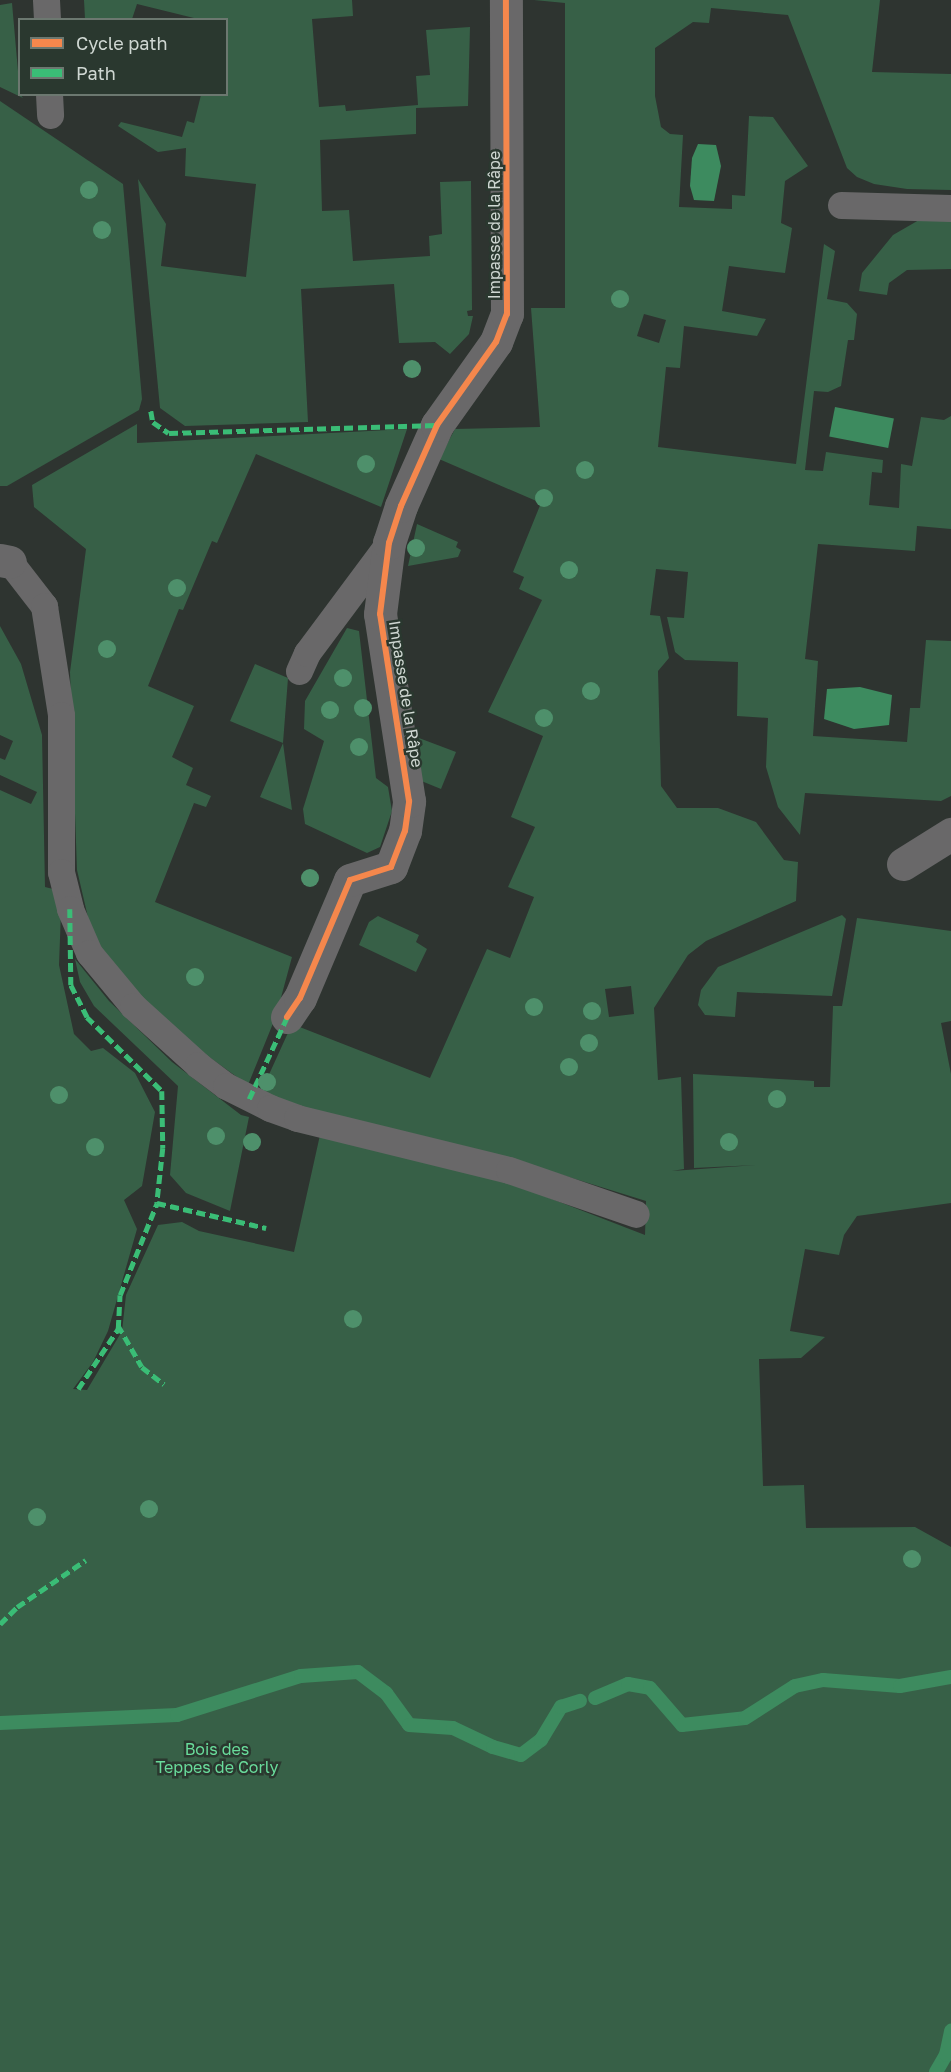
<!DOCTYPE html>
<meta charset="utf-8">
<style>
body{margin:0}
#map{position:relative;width:951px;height:2072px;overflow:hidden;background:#2e3430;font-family:"Golos Text",sans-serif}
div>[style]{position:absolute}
.green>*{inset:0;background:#376047}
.water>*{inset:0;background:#3d8b5f;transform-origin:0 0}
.stream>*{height:14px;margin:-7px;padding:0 7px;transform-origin:7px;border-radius:7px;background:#3d8b5f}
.service>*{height:27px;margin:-13.5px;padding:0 13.5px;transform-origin:13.5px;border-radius:13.5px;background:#696869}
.minor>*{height:33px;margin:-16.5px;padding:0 16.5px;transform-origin:16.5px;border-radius:16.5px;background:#696869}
.quiet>*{height:4.5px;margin-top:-2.25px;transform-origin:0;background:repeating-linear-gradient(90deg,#3abd76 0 9px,transparent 0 13.5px)}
.cycleway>*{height:6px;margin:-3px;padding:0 3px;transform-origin:3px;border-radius:3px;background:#f5874c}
.trees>*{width:18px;height:18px;margin:-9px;border-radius:50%;background:#4e906b}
span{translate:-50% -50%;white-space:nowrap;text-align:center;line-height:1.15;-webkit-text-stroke:5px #2a382f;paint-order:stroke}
.street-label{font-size:16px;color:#cfd7d2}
.park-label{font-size:16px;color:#69dc9b}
.legend{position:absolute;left:18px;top:18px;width:210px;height:78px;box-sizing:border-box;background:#2a382f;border:2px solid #6c7870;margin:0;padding:8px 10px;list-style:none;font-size:18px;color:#cfd7d2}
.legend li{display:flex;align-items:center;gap:12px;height:30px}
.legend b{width:30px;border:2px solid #6c7870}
</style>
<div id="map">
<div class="green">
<div style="clip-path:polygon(84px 0,352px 0,353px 16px,312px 19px,319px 107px,345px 105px,346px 111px,418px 105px,416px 76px,430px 75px,426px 30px,470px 27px,468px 106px,416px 108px,416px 134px,320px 140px,322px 211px,349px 210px,353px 261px,430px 256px,429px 236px,442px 234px,440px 182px,471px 181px,472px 310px,467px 311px,468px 316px,473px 316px,469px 334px,450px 354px,435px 342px,399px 343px,394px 284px,301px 289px,308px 422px,185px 426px,160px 408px,138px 179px,166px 224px,161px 266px,246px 277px,256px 184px,185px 176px,186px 148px,158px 152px,118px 126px,121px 122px,182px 137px,187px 121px,194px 123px,201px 95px,226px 94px,226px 20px,198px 19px,137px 4px,132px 19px,85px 19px)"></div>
<div style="clip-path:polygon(evenodd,534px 0,880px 0,872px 72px,951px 74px,951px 190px,907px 189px,874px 184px,857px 177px,847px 168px,788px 15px,711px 8px,709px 23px,693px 22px,655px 48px,655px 96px,661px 127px,670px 134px,683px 135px,679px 207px,732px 209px,732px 195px,745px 196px,749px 116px,773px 117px,808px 166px,785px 181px,781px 223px,792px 228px,785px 273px,729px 266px,722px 311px,766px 319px,757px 336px,684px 326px,680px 368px,666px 367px,658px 447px,796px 464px,824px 244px,835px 251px,827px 299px,847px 303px,857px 314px,854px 340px,848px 340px,841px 386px,828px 392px,814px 391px,805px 470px,823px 471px,826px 452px,883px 460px,882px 473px,872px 472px,869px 505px,899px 508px,901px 464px,912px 466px,921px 417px,944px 420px,951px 416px,951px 529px,917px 526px,915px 551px,818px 544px,805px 659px,818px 661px,813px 736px,907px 742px,910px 708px,920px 708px,926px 640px,951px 641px,951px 796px,941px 801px,805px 793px,800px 835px,778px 807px,766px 767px,768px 718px,737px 716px,738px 662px,685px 660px,675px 652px,667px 617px,684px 618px,688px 572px,656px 569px,650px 615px,660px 616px,669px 658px,658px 671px,661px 786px,677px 808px,718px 808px,756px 822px,784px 860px,798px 862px,796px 901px,706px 941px,688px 955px,654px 1008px,658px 1080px,681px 1077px,684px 1169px,672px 1171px,756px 1165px,694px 1168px,693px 1074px,814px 1081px,814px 1087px,830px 1087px,833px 1006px,842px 1006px,857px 918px,951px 931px,951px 1021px,941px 1023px,951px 1074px,951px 1203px,857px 1216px,844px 1235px,839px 1255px,805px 1249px,790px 1331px,825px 1337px,801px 1358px,759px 1359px,763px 1486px,804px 1485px,806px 1528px,915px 1527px,951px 1547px,951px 2072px,0 2072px,0 790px,31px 804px,37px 792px,0 775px,0 758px,5px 760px,13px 741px,0 735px,0 626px,21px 664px,42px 735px,45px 887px,57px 890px,61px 912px,59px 965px,74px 1034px,91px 1051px,103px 1048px,135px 1073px,155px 1112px,142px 1186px,124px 1200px,137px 1229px,108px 1331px,93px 1362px,73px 1389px,87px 1390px,122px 1331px,126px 1295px,158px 1225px,182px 1222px,199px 1231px,294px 1252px,320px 1135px,477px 1170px,645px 1235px,646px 1201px,527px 1164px,294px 1106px,261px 1092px,292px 1024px,430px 1078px,487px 949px,510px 958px,534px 897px,508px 887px,535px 827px,511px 817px,543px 736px,488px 712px,542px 600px,519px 589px,524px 577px,513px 572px,541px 503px,439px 459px,455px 429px,540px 427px,531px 308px,565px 308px,565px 3px,534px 0,644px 314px,666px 320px,659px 343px,637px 336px,644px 314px,534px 0,631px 986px,634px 1014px,609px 1017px,605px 989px,631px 986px)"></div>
<div style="clip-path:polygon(12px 3px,20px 94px,23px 98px,0 87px,0 5px)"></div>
<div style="clip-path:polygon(0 101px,123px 184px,142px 399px,139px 410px,7px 486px,0 486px)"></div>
<div style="clip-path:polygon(951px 219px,951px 269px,907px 270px,889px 283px,887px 295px,859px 291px,862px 273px,893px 235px,919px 220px)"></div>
<div style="clip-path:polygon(137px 424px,137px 443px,407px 429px,381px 507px,256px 454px,217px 543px,212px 541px,183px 610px,179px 609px,148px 686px,194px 706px,172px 757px,193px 768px,186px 785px,211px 796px,206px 807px,194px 803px,155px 902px,292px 957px,276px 1016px,248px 1085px,158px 1020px,105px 955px,90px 926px,77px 870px,70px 672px,86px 549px,34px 507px,32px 485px)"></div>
<div style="clip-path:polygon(417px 524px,458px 542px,456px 547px,461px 550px,458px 557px,408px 566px)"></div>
<div style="clip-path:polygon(347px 628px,359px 631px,376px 778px,388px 787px,392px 811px,380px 847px,367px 853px,305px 824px,303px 809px,324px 741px,304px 729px,305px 701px)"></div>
<div style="clip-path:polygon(255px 664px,288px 678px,283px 743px,292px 810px,260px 797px,283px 743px,230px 721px)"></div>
<div style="clip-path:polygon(411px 735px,456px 752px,441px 789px,414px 778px)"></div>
<div style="clip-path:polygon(842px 915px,846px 919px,832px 996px,737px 992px,735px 1017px,705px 1015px,698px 1005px,701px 990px,718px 967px)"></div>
<div style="clip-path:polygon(378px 916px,419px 935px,416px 942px,427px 949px,416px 972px,359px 945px,369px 922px)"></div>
<div style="clip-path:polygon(75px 959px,109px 1001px,172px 1062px,241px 1115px,249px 1117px,230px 1211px,186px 1193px,170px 1175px,178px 1086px,94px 1006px,80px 982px)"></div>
</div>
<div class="water">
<div style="clip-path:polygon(698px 144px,716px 145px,721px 166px,714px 201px,694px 200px,690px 186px,692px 158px)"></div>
<div style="left:835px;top:407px;width:60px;height:30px;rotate:11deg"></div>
<div style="clip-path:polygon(860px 687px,892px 695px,889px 725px,854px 729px,824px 719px,827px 689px)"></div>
</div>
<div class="stream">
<div style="left:595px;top:1698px;width:36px;rotate:-23deg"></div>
<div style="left:628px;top:1684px;width:22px;rotate:10deg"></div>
<div style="left:650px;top:1688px;width:49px;rotate:49.1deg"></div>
<div style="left:682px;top:1725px;width:63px;rotate:-6.3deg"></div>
<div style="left:745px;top:1718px;width:59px;rotate:-32.6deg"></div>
<div style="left:795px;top:1686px;width:29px;rotate:-12deg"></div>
<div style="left:823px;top:1680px;width:77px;rotate:4.5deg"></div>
<div style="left:900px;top:1686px;width:52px;rotate:-10deg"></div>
<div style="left:0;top:1723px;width:177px;rotate:-2.6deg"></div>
<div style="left:177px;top:1715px;width:130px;rotate:-17.5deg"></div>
<div style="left:301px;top:1676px;width:57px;rotate:-4deg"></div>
<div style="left:358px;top:1672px;width:35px;rotate:37deg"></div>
<div style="left:386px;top:1693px;width:39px;rotate:54deg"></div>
<div style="left:409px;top:1725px;width:44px;rotate:3.9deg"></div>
<div style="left:453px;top:1728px;width:44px;rotate:25.4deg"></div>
<div style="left:493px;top:1747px;width:29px;rotate:16deg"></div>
<div style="left:521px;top:1755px;width:25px;rotate:-37deg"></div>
<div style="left:541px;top:1740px;width:39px;rotate:-59deg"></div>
<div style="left:561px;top:1707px;width:20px;rotate:-18deg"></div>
<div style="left:936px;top:2072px;width:20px;rotate:-60deg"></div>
<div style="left:946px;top:2055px;width:25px;rotate:-78deg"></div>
</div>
<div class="service">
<div style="left:46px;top:0;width:20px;rotate:87deg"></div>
<div style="left:49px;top:94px;width:21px;rotate:87deg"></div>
<div style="left:841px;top:205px;width:110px;rotate:1.6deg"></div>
<div style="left:10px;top:562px;width:56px;rotate:52.3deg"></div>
<div style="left:44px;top:606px;width:110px;rotate:81.1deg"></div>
<div style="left:61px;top:715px;width:157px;rotate:90deg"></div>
<div style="left:61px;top:872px;width:38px;rotate:76deg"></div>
<div style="left:70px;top:909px;width:48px;rotate:66.6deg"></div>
<div style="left:89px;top:953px;width:69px;rotate:50.3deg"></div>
<div style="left:133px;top:1006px;width:88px;rotate:42.2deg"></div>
<div style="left:198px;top:1065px;width:35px;rotate:37deg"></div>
<div style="left:226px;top:1086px;width:49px;rotate:26.6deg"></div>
<div style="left:270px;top:1108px;width:29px;rotate:20deg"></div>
<div style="left:297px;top:1118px;width:218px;rotate:13.8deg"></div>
<div style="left:509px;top:1170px;width:134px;rotate:19.1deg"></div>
<div style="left:299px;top:671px;width:20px;rotate:-66deg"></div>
<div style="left:307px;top:653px;width:137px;rotate:-53.3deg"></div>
</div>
<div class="minor">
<div style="left:0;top:560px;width:10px;rotate:11deg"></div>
<div style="left:903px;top:864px;width:57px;rotate:-32deg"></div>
<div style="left:287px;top:1017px;width:23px;rotate:-56deg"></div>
<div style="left:300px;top:998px;width:128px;rotate:-67deg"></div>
<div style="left:350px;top:880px;width:43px;rotate:-17.6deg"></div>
<div style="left:391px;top:867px;width:39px;rotate:-69deg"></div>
<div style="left:405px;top:831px;width:30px;rotate:-82deg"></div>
<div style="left:409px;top:801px;width:189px;rotate:-98.8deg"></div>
<div style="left:380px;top:614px;width:72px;rotate:-82.8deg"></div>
<div style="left:389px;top:543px;width:39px;rotate:-72deg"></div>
<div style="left:401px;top:506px;width:89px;rotate:-66deg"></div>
<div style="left:437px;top:425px;width:102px;rotate:-54.6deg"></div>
<div style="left:496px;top:342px;width:30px;rotate:-69deg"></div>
<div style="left:507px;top:314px;width:314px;rotate:-90.2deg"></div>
</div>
<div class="quiet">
<div style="left:151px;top:411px;width:11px;rotate:80deg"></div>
<div style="left:153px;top:422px;width:19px;rotate:35deg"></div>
<div style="left:169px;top:433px;width:268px;rotate:-1.7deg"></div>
<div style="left:70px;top:909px;width:76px;rotate:89.2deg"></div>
<div style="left:71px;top:985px;width:36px;rotate:63deg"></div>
<div style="left:87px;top:1017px;width:105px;rotate:44.6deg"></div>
<div style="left:162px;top:1091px;width:57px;rotate:89deg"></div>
<div style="left:163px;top:1148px;width:55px;rotate:96.2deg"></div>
<div style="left:157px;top:1203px;width:112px;rotate:12.9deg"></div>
<div style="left:249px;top:1099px;width:90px;rotate:-65.1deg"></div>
<div style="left:118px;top:1325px;width:48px;rotate:60.3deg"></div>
<div style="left:142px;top:1367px;width:28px;rotate:38deg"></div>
<div style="left:78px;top:1389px;width:72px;rotate:-56.3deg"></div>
<div style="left:118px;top:1329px;width:34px;rotate:-87deg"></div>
<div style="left:120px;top:1295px;width:99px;rotate:-68.1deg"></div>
<div style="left:0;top:1624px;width:24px;rotate:-45deg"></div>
<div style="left:17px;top:1607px;width:83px;rotate:-34.3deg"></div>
</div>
<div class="cycleway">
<div style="left:287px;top:1017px;width:23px;rotate:-56deg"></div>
<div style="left:300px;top:998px;width:128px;rotate:-67deg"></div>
<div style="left:350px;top:880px;width:43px;rotate:-17.6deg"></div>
<div style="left:391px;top:867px;width:39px;rotate:-69deg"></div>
<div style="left:405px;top:831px;width:30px;rotate:-82deg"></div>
<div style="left:409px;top:801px;width:189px;rotate:-98.8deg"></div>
<div style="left:380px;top:614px;width:72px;rotate:-82.8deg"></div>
<div style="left:389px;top:543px;width:39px;rotate:-72deg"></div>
<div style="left:401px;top:506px;width:89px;rotate:-66deg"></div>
<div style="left:437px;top:425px;width:102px;rotate:-54.6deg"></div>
<div style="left:496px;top:342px;width:30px;rotate:-69deg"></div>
<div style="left:507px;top:314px;width:314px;rotate:-90.2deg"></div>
</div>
<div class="trees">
<div style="left:89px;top:190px"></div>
<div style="left:102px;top:230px"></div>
<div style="left:620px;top:299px"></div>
<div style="left:412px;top:369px"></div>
<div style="left:366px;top:464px"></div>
<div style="left:585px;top:470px"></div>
<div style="left:544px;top:498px"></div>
<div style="left:416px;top:548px"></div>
<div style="left:569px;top:570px"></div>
<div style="left:177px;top:588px"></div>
<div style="left:107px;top:649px"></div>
<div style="left:343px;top:678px"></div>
<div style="left:591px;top:691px"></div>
<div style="left:363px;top:708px"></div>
<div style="left:330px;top:710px"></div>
<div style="left:544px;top:718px"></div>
<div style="left:359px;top:747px"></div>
<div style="left:310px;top:878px"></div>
<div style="left:195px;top:977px"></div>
<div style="left:534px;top:1007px"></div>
<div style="left:592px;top:1011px"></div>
<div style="left:589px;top:1043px"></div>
<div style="left:569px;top:1067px"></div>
<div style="left:267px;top:1082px"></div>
<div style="left:59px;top:1095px"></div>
<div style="left:777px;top:1099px"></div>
<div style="left:216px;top:1136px"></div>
<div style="left:252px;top:1142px"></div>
<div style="left:729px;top:1142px"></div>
<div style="left:95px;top:1147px"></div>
<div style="left:353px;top:1319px"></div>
<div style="left:149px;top:1509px"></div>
<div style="left:37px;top:1517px"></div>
<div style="left:912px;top:1559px"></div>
</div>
<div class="street-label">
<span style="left:494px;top:225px;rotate:-90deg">Impasse de la Râpe</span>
<span style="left:406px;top:694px;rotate:81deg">Impasse de la Râpe</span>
</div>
<div class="park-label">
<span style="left:217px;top:1758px">Bois des<br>Teppes de Corly</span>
</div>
<ul class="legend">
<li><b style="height:8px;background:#f5874c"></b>Cycle path</li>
<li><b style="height:8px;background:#3abd76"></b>Path</li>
</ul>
</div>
